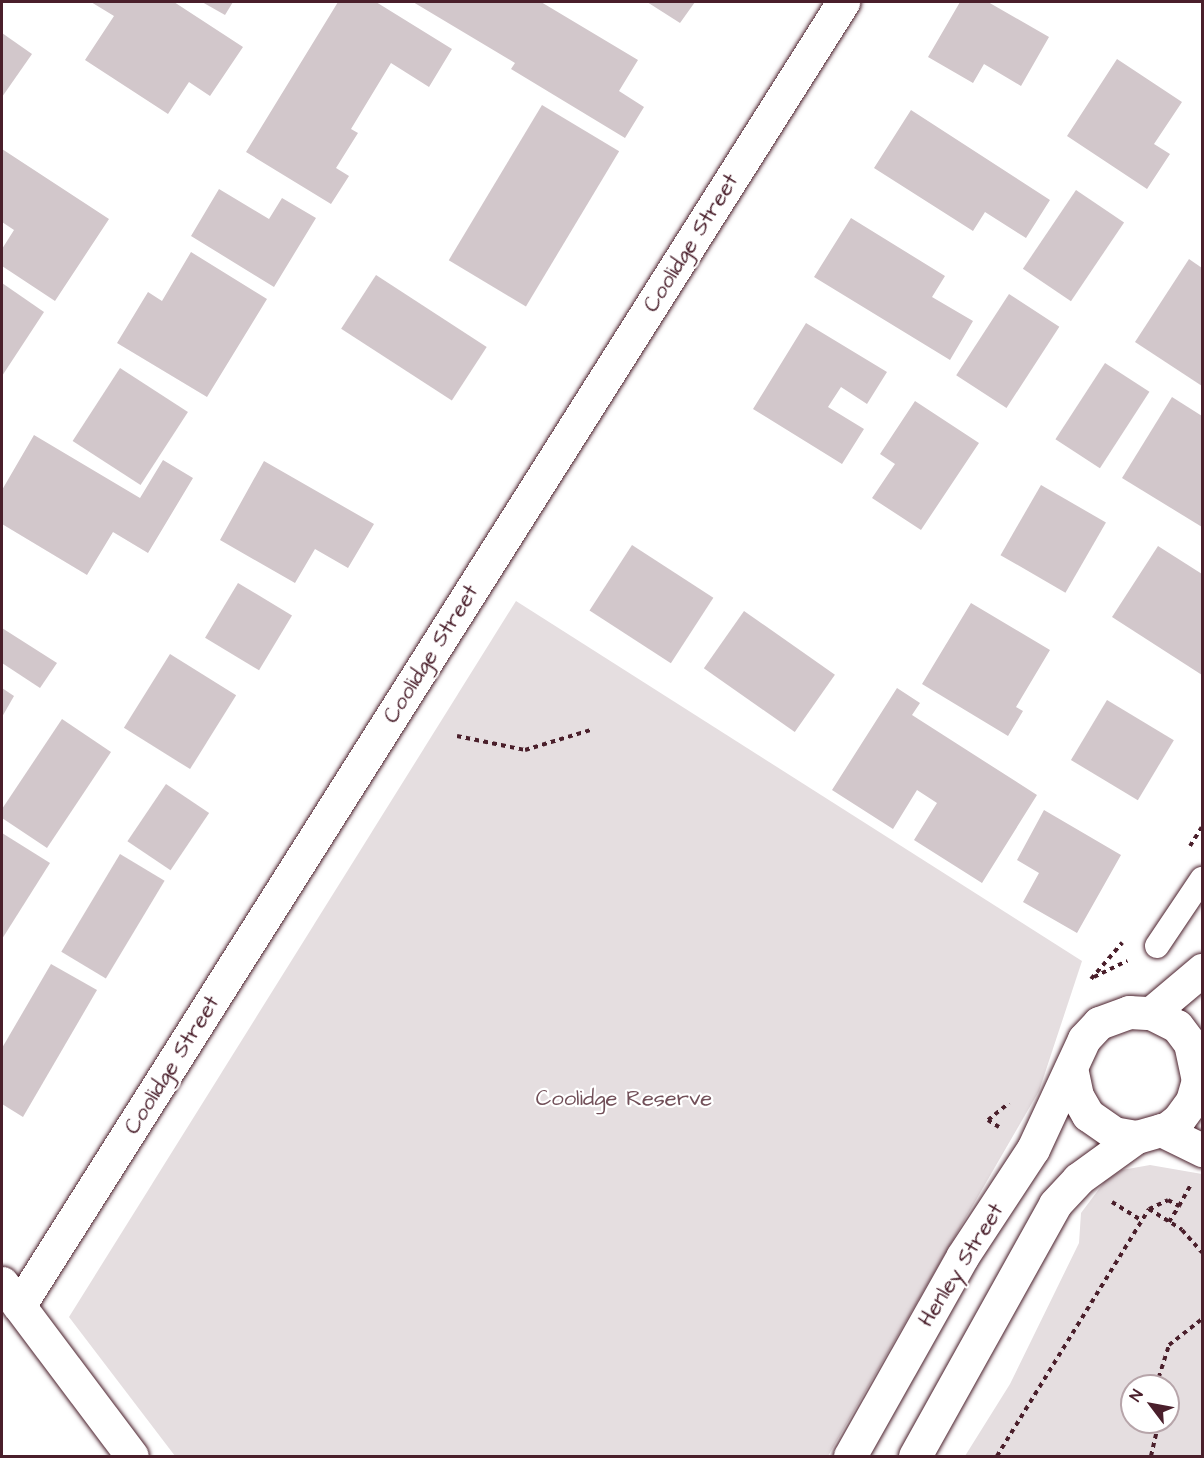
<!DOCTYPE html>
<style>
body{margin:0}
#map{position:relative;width:1204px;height:1458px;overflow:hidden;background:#fff;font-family:"Architects Daughter",sans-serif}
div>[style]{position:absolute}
.green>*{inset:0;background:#e5dee0}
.building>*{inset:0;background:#d2c7cb;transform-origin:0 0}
.path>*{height:4px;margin-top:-2px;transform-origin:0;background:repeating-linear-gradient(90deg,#4a1f2b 0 4.5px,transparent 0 9px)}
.roads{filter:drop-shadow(0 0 2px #4a1f2b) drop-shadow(0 0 2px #4a1f2b)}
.service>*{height:24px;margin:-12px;padding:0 12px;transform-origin:12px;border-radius:12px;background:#fff}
.minor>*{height:33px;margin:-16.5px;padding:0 16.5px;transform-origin:16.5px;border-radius:16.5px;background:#fff}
.tertiary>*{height:33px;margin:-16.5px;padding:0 16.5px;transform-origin:16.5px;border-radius:16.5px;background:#fff}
span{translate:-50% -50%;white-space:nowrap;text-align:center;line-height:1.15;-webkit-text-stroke:4.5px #fff;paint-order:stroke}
.street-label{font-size:22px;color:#4a1f2b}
.park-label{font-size:22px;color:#714f58}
.frame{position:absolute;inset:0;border:3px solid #4a1f2b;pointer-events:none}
.north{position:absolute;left:1120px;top:1374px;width:60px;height:60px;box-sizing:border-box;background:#fff;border:2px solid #b7a5aa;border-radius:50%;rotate:302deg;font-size:16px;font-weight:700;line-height:24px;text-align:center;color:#4a1f2b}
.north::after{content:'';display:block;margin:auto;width:21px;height:27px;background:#4a1f2b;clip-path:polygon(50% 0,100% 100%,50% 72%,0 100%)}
</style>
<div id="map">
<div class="green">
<div style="clip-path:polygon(516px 601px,1082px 961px,1039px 1091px,828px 1456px,175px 1456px,69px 1317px)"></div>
<div style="clip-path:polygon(evenodd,1150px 1165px,1202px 1174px,1202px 1456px,965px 1456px,1010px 1384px,1079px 1243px,1081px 1213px,1105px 1181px,1122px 1170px,1150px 1165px,1132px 1386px,1168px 1386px,1168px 1422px,1132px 1422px,1132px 1386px)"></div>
</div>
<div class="building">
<div style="clip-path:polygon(91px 2px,174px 2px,243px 47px,210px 96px,189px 82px,168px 114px,85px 60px,114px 16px)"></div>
<div style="clip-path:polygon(202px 2px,233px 2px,225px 15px)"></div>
<div style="clip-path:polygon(338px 2px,376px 2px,452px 49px,429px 87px,391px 63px,351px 129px,358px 133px,336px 168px,349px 176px,331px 204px,246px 152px)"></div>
<div style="clip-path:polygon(413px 2px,541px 2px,638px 60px,619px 91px,644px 107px,625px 138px,511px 69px,515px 63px)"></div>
<div style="clip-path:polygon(647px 2px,695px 2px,680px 23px)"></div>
<div style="clip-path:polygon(960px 2px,988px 2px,1049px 37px,1021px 86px,984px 64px,973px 83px,928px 57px)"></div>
<div style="clip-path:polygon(2px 33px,32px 54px,2px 97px)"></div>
<div style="clip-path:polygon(1117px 59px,1182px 102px,1154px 144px,1170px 154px,1147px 189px,1067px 136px)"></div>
<div style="left:542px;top:105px;width:90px;height:181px;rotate:31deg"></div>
<div style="clip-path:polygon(911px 110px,1050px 200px,1026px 238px,985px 212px,973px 231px,874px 168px)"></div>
<div style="clip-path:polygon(2px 149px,109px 219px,55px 301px,2px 266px,2px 249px,14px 230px,2px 222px)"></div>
<div style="clip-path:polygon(219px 189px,269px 219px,282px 198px,316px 218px,274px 287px,191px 236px)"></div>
<div style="left:1076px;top:190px;width:58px;height:95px;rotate:34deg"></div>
<div style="clip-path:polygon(851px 218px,945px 276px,932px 297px,973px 321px,950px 360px,814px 277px)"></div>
<div style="clip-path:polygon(191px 252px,267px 299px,207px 397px,117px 343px,148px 292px,162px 301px)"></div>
<div style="clip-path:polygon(1189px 259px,1202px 268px,1202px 386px,1135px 342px)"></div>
<div style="left:376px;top:275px;width:132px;height:64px;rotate:33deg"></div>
<div style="clip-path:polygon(2px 283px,44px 312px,2px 376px)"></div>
<div style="left:1009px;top:294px;width:60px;height:97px;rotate:33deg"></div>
<div style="clip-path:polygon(806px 323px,887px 372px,867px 404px,841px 387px,828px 407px,864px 429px,842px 464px,753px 409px)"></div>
<div style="left:1105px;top:363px;width:53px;height:91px;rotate:33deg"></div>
<div style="left:120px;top:368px;width:81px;height:87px;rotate:33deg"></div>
<div style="clip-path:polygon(1172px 397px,1202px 416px,1202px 527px,1122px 478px)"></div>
<div style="clip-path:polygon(915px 401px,979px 443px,921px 530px,872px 498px,895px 464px,880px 454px)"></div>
<div style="clip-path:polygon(34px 435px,140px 498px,163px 460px,193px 478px,148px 553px,113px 532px,87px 575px,2px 524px,2px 490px)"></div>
<div style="clip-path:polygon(264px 461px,374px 524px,348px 568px,315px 549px,295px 583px,220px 540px)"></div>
<div style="left:1041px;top:485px;width:75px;height:81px;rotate:30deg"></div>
<div style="left:632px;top:545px;width:97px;height:78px;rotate:33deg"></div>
<div style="clip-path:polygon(1158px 546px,1202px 574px,1202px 675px,1112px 617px)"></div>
<div style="left:238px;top:583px;width:63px;height:64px;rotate:31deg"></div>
<div style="clip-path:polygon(971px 603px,1050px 650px,1016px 707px,1023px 711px,1008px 736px,922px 684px)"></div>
<div style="left:744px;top:611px;width:111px;height:70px;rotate:35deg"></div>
<div style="clip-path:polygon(2px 628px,57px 663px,40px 688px,2px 663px)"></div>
<div style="left:170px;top:654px;width:78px;height:87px;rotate:32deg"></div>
<div style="clip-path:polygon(2px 688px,14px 696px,2px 717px)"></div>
<div style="clip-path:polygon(897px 688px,920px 703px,912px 715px,1037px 795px,982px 883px,914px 840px,937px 803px,917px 790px,893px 829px,832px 790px)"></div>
<div style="left:1107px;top:700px;width:78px;height:70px;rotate:31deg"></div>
<div style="clip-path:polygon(62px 719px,111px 752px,47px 848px,2px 818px,2px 809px)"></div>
<div style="left:166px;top:784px;width:52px;height:69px;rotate:34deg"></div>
<div style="clip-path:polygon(1044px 810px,1121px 855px,1077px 933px,1023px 902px,1039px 873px,1017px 860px)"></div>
<div style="clip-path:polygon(2px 833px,50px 863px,2px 939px)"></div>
<div style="left:120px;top:854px;width:52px;height:114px;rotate:31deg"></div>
<div style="clip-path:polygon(51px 964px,97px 990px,23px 1117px,2px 1104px,2px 1048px)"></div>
</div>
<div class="path">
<div style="left:457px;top:736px;width:69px;rotate:11.6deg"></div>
<div style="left:525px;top:750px;width:69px;rotate:-16.9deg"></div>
<div style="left:1190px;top:846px;width:22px;rotate:-58deg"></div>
<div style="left:1094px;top:977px;width:37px;rotate:-26deg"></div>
<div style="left:1091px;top:979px;width:48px;rotate:-49.3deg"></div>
<div style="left:999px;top:1127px;width:13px;rotate:-148deg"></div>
<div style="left:988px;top:1120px;width:27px;rotate:-39deg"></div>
<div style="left:1112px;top:1202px;width:34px;rotate:32deg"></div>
<div style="left:1149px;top:1209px;width:39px;rotate:32deg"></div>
<div style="left:1182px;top:1230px;width:30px;rotate:48deg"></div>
<div style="left:1169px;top:1222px;width:19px;rotate:-58deg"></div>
<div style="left:1156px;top:1386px;width:43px;rotate:-72.4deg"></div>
<div style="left:1169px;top:1345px;width:42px;rotate:-38.2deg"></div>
<div style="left:997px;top:1456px;width:290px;rotate:-58.4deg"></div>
<div style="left:1149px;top:1209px;width:21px;rotate:-25deg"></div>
<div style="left:1168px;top:1200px;width:13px;rotate:29deg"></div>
<div style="left:1179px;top:1206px;width:23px;rotate:-61deg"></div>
<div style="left:1151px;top:1456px;width:35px;rotate:-77deg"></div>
</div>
<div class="roads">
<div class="service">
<div style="left:1157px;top:946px;width:81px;rotate:-56.1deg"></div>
</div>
<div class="minor">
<div style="left:2px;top:1283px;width:216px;rotate:53.1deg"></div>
<div style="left:19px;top:1306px;width:1543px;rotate:-57.71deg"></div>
</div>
<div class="tertiary">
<div style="left:1151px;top:1013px;width:67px;rotate:-40.1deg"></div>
<div style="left:1161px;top:1130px;width:46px;rotate:26deg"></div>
<div style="left:850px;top:1456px;width:228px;rotate:-60.6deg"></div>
<div style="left:962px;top:1257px;width:129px;rotate:-56.7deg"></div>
<div style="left:1033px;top:1149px;width:121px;rotate:-65.1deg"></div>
<div style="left:1084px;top:1039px;width:22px;rotate:-47deg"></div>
<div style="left:1099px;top:1023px;width:32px;rotate:-20deg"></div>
<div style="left:1129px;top:1012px;width:22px;rotate:3deg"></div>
<div style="left:1151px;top:1013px;width:29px;rotate:27deg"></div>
<div style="left:1177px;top:1026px;width:21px;rotate:53deg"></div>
<div style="left:1190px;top:1043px;width:38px;rotate:78deg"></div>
<div style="left:1198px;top:1080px;width:22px;rotate:106deg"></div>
<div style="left:1192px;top:1101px;width:22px;rotate:126deg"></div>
<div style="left:1179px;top:1119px;width:14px;rotate:141deg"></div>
<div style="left:1168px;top:1128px;width:33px;rotate:164deg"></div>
<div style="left:1136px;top:1137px;width:22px;rotate:-170deg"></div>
<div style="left:1114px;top:1133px;width:32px;rotate:-145deg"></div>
<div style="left:1088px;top:1115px;width:22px;rotate:-120deg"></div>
<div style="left:1077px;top:1096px;width:24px;rotate:-102deg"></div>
<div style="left:915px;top:1456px;width:288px;rotate:-60.9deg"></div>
<div style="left:1055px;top:1204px;width:34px;rotate:-47deg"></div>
<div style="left:1078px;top:1179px;width:72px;rotate:-35.9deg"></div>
</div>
</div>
<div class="street-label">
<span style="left:691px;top:243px;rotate:-58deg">Coolidge Street</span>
<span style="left:431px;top:654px;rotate:-58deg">Coolidge Street</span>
<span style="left:172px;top:1065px;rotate:-58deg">Coolidge Street</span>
<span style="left:961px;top:1265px;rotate:-58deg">Henley Street</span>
</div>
<div class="park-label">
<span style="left:624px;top:1099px">Coolidge Reserve</span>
</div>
<div class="frame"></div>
<div class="north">N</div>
</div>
